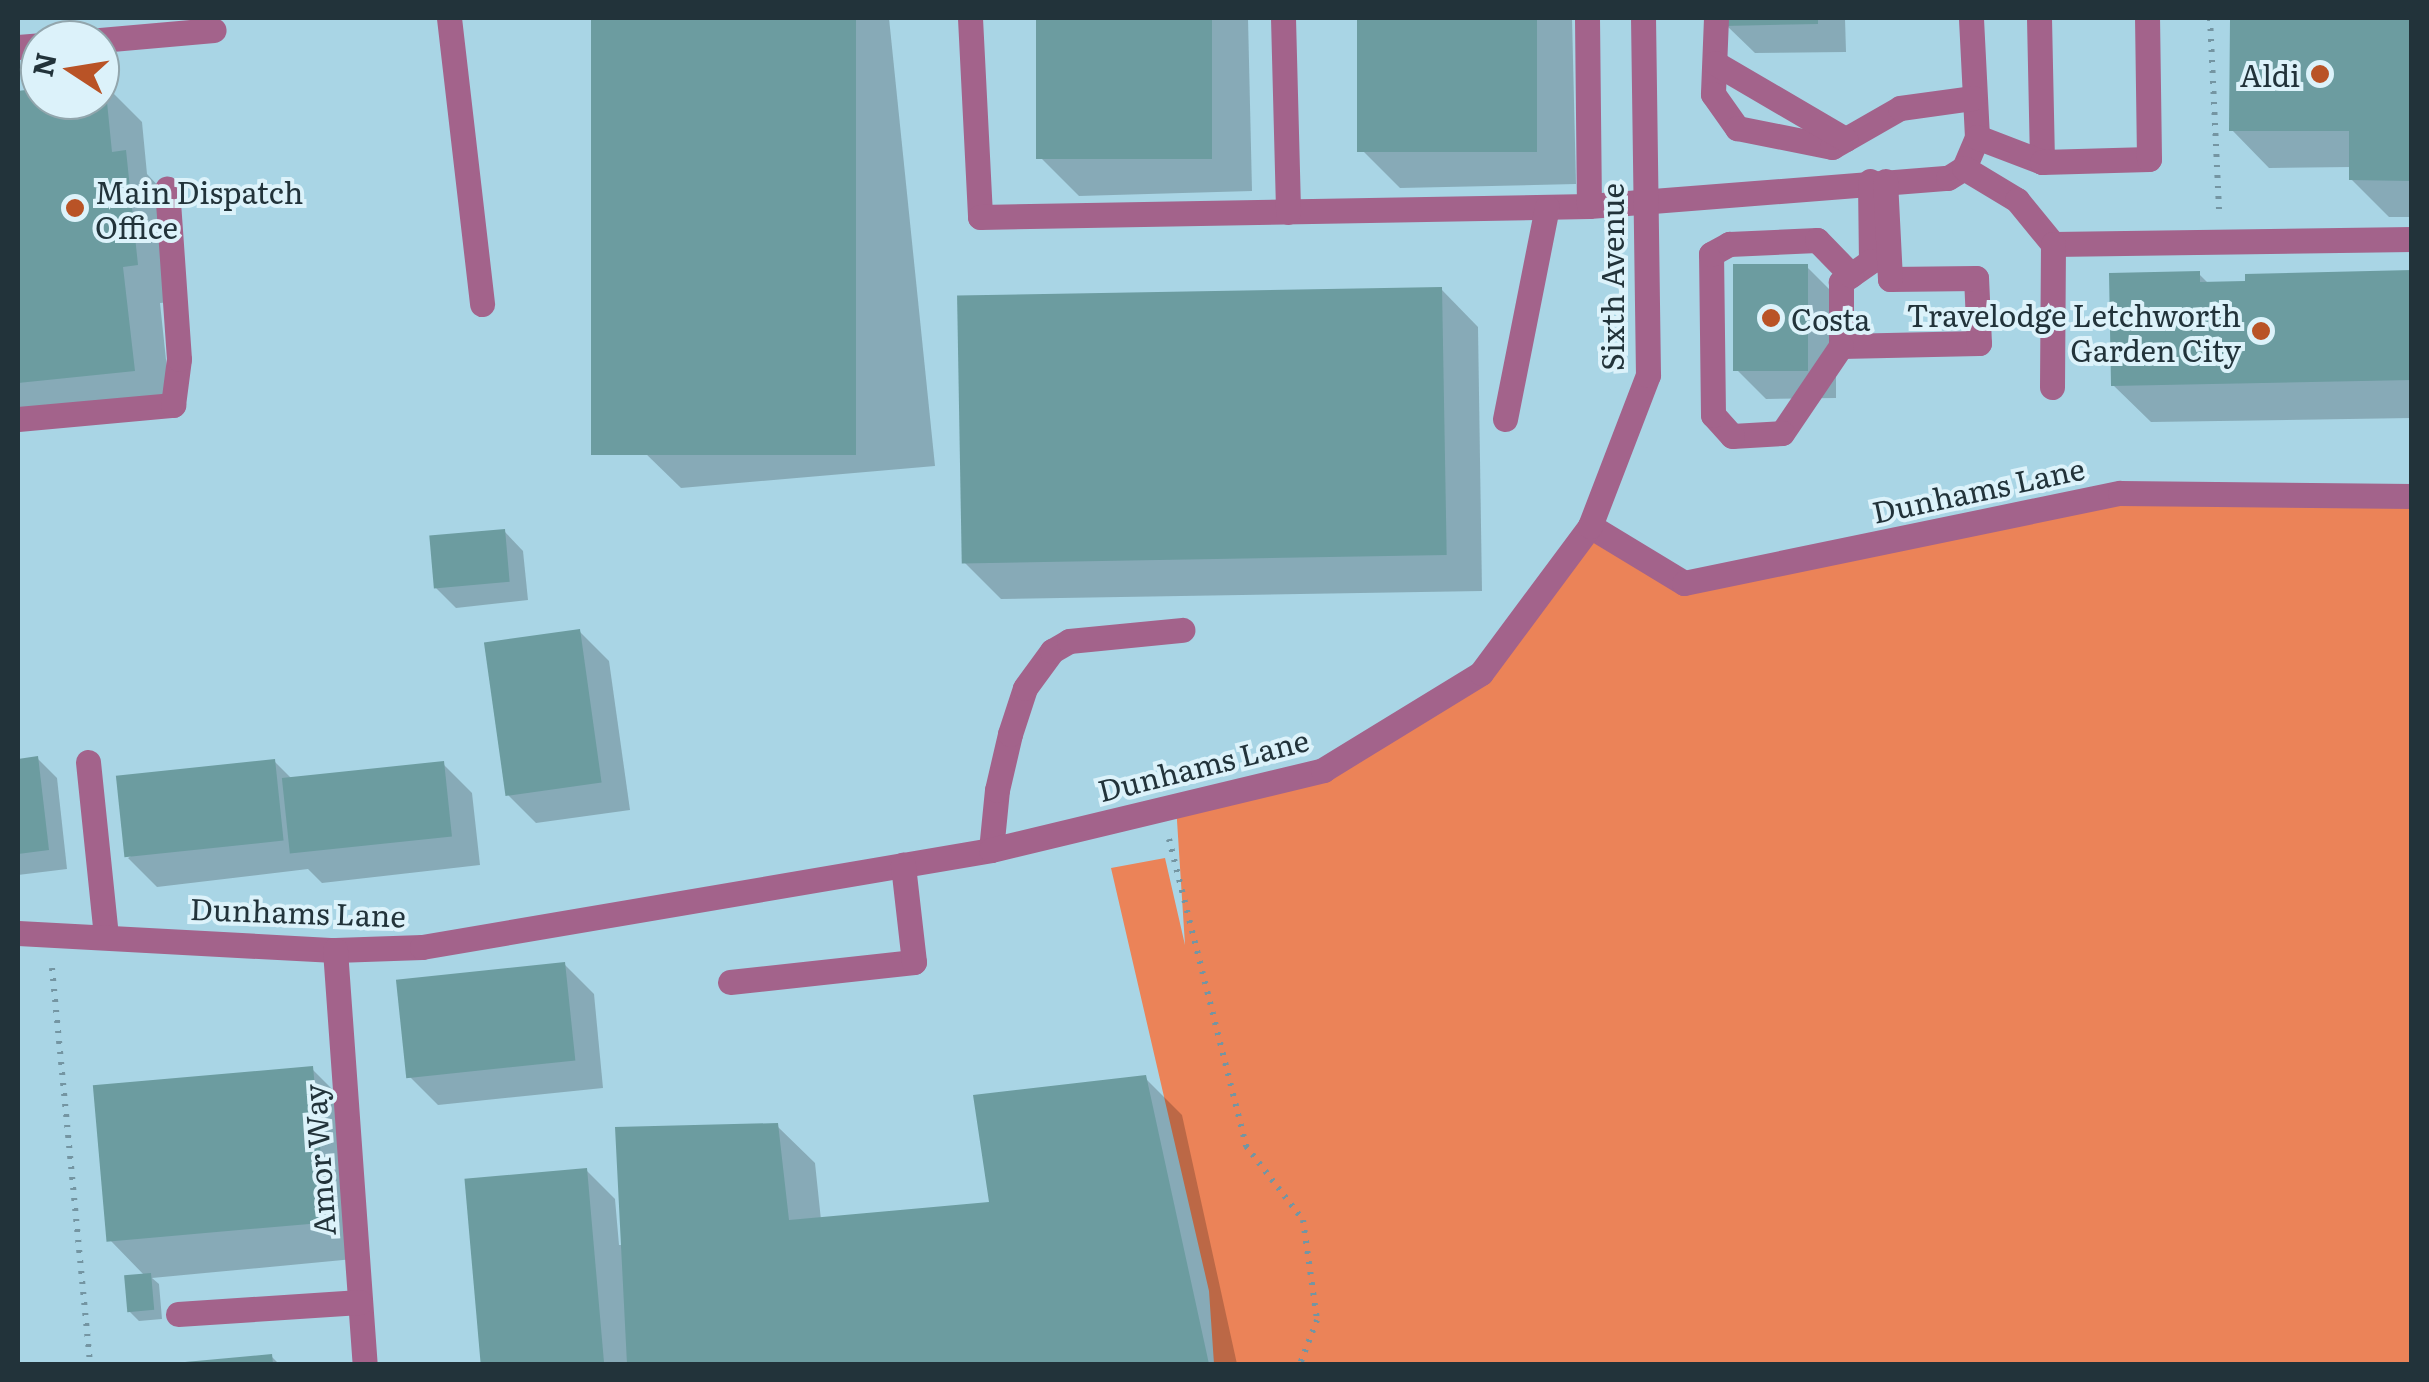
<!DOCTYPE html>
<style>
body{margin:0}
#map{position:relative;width:2429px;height:1382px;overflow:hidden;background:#a9d5e5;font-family:Literata,serif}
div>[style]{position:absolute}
.green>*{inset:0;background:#eb8358}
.shadow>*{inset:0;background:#0003}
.building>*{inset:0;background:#6c9ca0;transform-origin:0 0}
.path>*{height:6px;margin-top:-3px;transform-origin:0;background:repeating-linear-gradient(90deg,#7495a2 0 2.5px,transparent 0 10.5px)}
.minor>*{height:25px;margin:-12.5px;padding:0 12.5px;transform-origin:12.5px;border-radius:12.5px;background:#a3638b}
.dots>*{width:28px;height:28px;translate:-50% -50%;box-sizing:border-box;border:5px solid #dcf2fa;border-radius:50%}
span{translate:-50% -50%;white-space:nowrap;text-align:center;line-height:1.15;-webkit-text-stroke:8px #dcf2fa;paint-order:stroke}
.poi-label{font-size:30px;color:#22333a}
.right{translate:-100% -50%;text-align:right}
.left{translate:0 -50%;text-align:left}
.street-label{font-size:30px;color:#22333a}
.frame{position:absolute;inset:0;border:20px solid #22333a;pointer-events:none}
.north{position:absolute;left:20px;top:20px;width:100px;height:100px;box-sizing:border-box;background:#dcf2fa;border:2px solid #92a6ad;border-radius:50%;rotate:282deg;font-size:28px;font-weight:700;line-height:40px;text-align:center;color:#22333a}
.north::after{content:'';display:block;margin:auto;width:35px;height:45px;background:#b95326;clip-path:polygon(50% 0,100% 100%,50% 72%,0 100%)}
</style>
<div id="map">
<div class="green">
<div style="clip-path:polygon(2120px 493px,2411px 496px,2411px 1364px,1214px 1364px,1209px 1291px,1111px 868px,1165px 858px,1185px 945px,1176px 805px,1323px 770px,1481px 673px,1590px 526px,1684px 583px)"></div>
</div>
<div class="shadow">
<div style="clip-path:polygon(594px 18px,889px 18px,935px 466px,681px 488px,643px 451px)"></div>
<div style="clip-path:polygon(1038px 18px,1248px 18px,1252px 191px,1079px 196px,1041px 158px)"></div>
<div style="clip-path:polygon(1360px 18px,1572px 18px,1576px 184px,1400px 188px,1363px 151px)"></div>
<div style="clip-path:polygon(1725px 18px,1845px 18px,1846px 52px,1755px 53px,1726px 25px)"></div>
<div style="clip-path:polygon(2232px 18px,2412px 18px,2412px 217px,2389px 217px,2351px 179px,2351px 167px,2269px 168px,2232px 130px)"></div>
<div style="clip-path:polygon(104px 84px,142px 122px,147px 174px,163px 191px,174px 302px,160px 303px,171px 407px,18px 423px,18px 93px,40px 91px,40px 100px,100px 100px,100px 85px)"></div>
<div style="clip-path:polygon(1807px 267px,1836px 296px,1836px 398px,1766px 399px,1737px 370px)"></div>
<div style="clip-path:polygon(2412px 273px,2412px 418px,2151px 422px,2113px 385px,2199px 274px,2209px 284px)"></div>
<div style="clip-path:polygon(1441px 289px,1478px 327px,1482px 591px,1001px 599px,964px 562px)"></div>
<div style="clip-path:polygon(504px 531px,523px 551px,528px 600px,456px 608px,436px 588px)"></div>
<div style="clip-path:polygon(580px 632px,609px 661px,630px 810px,536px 823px,507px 794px)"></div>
<div style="clip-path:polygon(38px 759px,57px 778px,67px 869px,18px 875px,18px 761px)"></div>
<div style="clip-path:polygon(274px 761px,293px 780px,443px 764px,472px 793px,480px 865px,322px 883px,308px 869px,157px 887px,128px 858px)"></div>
<div style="clip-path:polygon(565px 965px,594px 994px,603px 1088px,438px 1105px,409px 1076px)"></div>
<div style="clip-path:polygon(312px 1069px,350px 1107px,364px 1258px,152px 1278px,159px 1284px,162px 1319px,139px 1321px,129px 1311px,145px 1276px,110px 1240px)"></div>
<div style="clip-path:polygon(1145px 1078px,1182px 1115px,1237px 1364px,483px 1364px,467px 1181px,586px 1170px,615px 1199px,619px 1245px,624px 1245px,777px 1126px,815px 1163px,821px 1220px,992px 1204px)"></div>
<div style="clip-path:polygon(271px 1356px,279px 1364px,183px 1364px)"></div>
</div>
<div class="building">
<div style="left:591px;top:18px;width:265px;height:437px"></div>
<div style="left:1036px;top:18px;width:176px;height:141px"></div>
<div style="left:1357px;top:18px;width:180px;height:134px"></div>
<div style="clip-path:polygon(1723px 18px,1818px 18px,1818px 24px,1723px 26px)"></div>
<div style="clip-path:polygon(2230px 18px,2412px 18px,2412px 181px,2349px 180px,2349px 131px,2229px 131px)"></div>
<div style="clip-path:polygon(100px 82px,105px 82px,112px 152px,126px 150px,138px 265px,123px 267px,135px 371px,18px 383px,18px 91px,40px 88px,40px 100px,100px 100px)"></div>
<div style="left:1808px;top:264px;width:107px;height:75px;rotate:90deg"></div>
<div style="clip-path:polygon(2412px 270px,2412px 380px,2111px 386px,2109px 273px,2200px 271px,2200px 282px,2245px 281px,2245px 274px)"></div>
<div style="left:1442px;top:287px;width:268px;height:485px;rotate:89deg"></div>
<div style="left:505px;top:529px;width:53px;height:76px;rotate:85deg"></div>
<div style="left:580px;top:629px;width:155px;height:97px;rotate:82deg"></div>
<div style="clip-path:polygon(38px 756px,49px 850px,18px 854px,18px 759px)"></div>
<div style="left:275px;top:759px;width:82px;height:160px;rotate:84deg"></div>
<div style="left:444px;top:761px;width:76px;height:163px;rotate:84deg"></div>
<div style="left:565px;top:962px;width:99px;height:170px;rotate:84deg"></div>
<div style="left:313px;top:1066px;width:157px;height:221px;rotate:85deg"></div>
<div style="clip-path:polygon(1146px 1075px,1209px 1364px,627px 1364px,615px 1127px,778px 1123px,789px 1220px,989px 1202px,973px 1095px)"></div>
<div style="left:587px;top:1168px;width:197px;height:123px;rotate:85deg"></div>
<div style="left:151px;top:1273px;width:37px;height:27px;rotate:85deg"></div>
<div style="clip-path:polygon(272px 1354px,273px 1364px,185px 1364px,185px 1362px)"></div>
</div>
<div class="path">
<div style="left:2210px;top:18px;width:193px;rotate:87.3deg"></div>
<div style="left:1169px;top:839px;width:317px;rotate:75.9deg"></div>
<div style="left:1246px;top:1146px;width:93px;rotate:52.4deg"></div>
<div style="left:1303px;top:1220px;width:101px;rotate:82deg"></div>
<div style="left:1317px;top:1320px;width:47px;rotate:111.1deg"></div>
<div style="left:52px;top:968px;width:398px;rotate:84.5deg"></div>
</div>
<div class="minor">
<div style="left:449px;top:18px;width:288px;rotate:83.4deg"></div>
<div style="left:970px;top:18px;width:199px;rotate:87.1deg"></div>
<div style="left:980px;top:217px;width:609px;rotate:-1.03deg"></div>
<div style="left:1589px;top:206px;width:360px;rotate:-4.5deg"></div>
<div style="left:1948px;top:178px;width:19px;rotate:-32deg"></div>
<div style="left:1964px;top:168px;width:34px;rotate:-67deg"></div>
<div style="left:1977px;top:137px;width:119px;rotate:-92.9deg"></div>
<div style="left:1283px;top:18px;width:194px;rotate:88.5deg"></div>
<div style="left:1587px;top:18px;width:188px;rotate:89.4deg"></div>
<div style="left:1716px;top:18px;width:76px;rotate:92.3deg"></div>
<div style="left:1713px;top:94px;width:42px;rotate:54.8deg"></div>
<div style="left:1737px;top:128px;width:97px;rotate:11.3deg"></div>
<div style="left:1832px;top:147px;width:78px;rotate:-29.8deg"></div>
<div style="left:1900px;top:108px;width:74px;rotate:-7.8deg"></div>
<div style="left:2039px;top:18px;width:144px;rotate:88.8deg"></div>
<div style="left:100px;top:40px;width:114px;rotate:-5deg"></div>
<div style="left:18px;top:47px;width:22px;rotate:-5deg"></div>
<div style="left:1715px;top:63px;width:151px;rotate:30.3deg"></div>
<div style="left:1977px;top:137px;width:70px;rotate:21deg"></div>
<div style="left:2042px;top:162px;width:107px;rotate:-1.6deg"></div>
<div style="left:2149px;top:159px;width:141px;rotate:-90.8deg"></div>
<div style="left:1964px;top:168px;width:62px;rotate:31.1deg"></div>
<div style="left:2017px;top:200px;width:57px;rotate:50.7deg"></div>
<div style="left:2053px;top:244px;width:359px;rotate:-0.8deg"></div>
<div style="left:1870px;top:181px;width:80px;rotate:89.3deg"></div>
<div style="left:1871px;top:261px;width:37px;rotate:145deg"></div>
<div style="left:1841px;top:282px;width:64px;rotate:90deg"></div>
<div style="left:1841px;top:346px;width:138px;rotate:-1.2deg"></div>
<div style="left:1979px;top:343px;width:65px;rotate:-92.6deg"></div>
<div style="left:1976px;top:278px;width:86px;rotate:179.3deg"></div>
<div style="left:1890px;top:279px;width:98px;rotate:-92.9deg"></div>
<div style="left:1841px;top:346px;width:105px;rotate:124.1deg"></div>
<div style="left:1782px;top:433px;width:50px;rotate:176.6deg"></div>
<div style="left:1732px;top:436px;width:28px;rotate:-132deg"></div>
<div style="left:1713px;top:415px;width:161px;rotate:-90.7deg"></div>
<div style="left:1711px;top:254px;width:21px;rotate:-29deg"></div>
<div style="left:1729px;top:244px;width:88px;rotate:-2.6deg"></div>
<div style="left:1817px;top:240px;width:49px;rotate:45.8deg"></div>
<div style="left:2052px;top:387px;width:143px;rotate:-89.6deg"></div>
<div style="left:18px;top:419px;width:156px;rotate:-5.2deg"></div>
<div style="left:173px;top:405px;width:46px;rotate:-82.6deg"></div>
<div style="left:179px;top:359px;width:171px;rotate:-94deg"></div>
<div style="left:1505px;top:419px;width:216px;rotate:-78.8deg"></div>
<div style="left:1590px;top:526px;width:110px;rotate:31.2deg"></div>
<div style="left:1684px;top:583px;width:445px;rotate:-11.7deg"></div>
<div style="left:2120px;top:493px;width:292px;rotate:0.6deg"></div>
<div style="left:88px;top:762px;width:174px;rotate:84.1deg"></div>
<div style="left:991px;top:850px;width:60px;rotate:-84.3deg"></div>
<div style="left:997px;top:790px;width:57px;rotate:-76.9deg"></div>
<div style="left:1010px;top:734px;width:48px;rotate:-71.9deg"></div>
<div style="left:1025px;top:688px;width:46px;rotate:-53.9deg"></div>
<div style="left:1052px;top:651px;width:20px;rotate:-30deg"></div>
<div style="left:1069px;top:641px;width:114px;rotate:-5.6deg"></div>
<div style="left:18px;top:933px;width:317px;rotate:3.1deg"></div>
<div style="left:335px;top:950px;width:87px;rotate:-2deg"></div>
<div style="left:422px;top:947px;width:577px;rotate:-9.67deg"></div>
<div style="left:991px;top:850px;width:342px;rotate:-13.5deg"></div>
<div style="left:1323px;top:770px;width:185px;rotate:-31.5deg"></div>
<div style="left:1481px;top:673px;width:183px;rotate:-53.4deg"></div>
<div style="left:1590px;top:526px;width:162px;rotate:-69deg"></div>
<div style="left:1648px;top:375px;width:357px;rotate:-90.8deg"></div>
<div style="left:335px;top:950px;width:415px;rotate:85.9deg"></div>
<div style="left:730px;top:982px;width:185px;rotate:-6.2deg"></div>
<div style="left:914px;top:962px;width:98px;rotate:-96.5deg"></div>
<div style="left:178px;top:1314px;width:182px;rotate:-3.8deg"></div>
</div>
<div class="dots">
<div style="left:2320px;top:74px;background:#b95326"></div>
<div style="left:75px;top:208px;background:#b95326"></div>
<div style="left:1771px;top:318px;background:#b95326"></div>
<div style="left:2261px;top:331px;background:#b95326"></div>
</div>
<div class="poi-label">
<span class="right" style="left:2300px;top:74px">Aldi</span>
<span class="left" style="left:95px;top:208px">Main Dispatch<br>Office</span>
<span class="right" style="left:2241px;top:331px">Travelodge Letchworth<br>Garden City</span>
<span class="left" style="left:1791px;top:318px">Costa</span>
</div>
<div class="street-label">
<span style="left:1611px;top:277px;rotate:-90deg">Sixth Avenue</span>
<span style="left:1978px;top:489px;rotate:-12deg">Dunhams Lane</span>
<span style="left:1203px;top:764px;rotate:-14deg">Dunhams Lane</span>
<span style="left:298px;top:911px;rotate:2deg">Dunhams Lane</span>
<span style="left:318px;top:1160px;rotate:-94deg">Amor Way</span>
</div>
<div class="frame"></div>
<div class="north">N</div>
</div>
